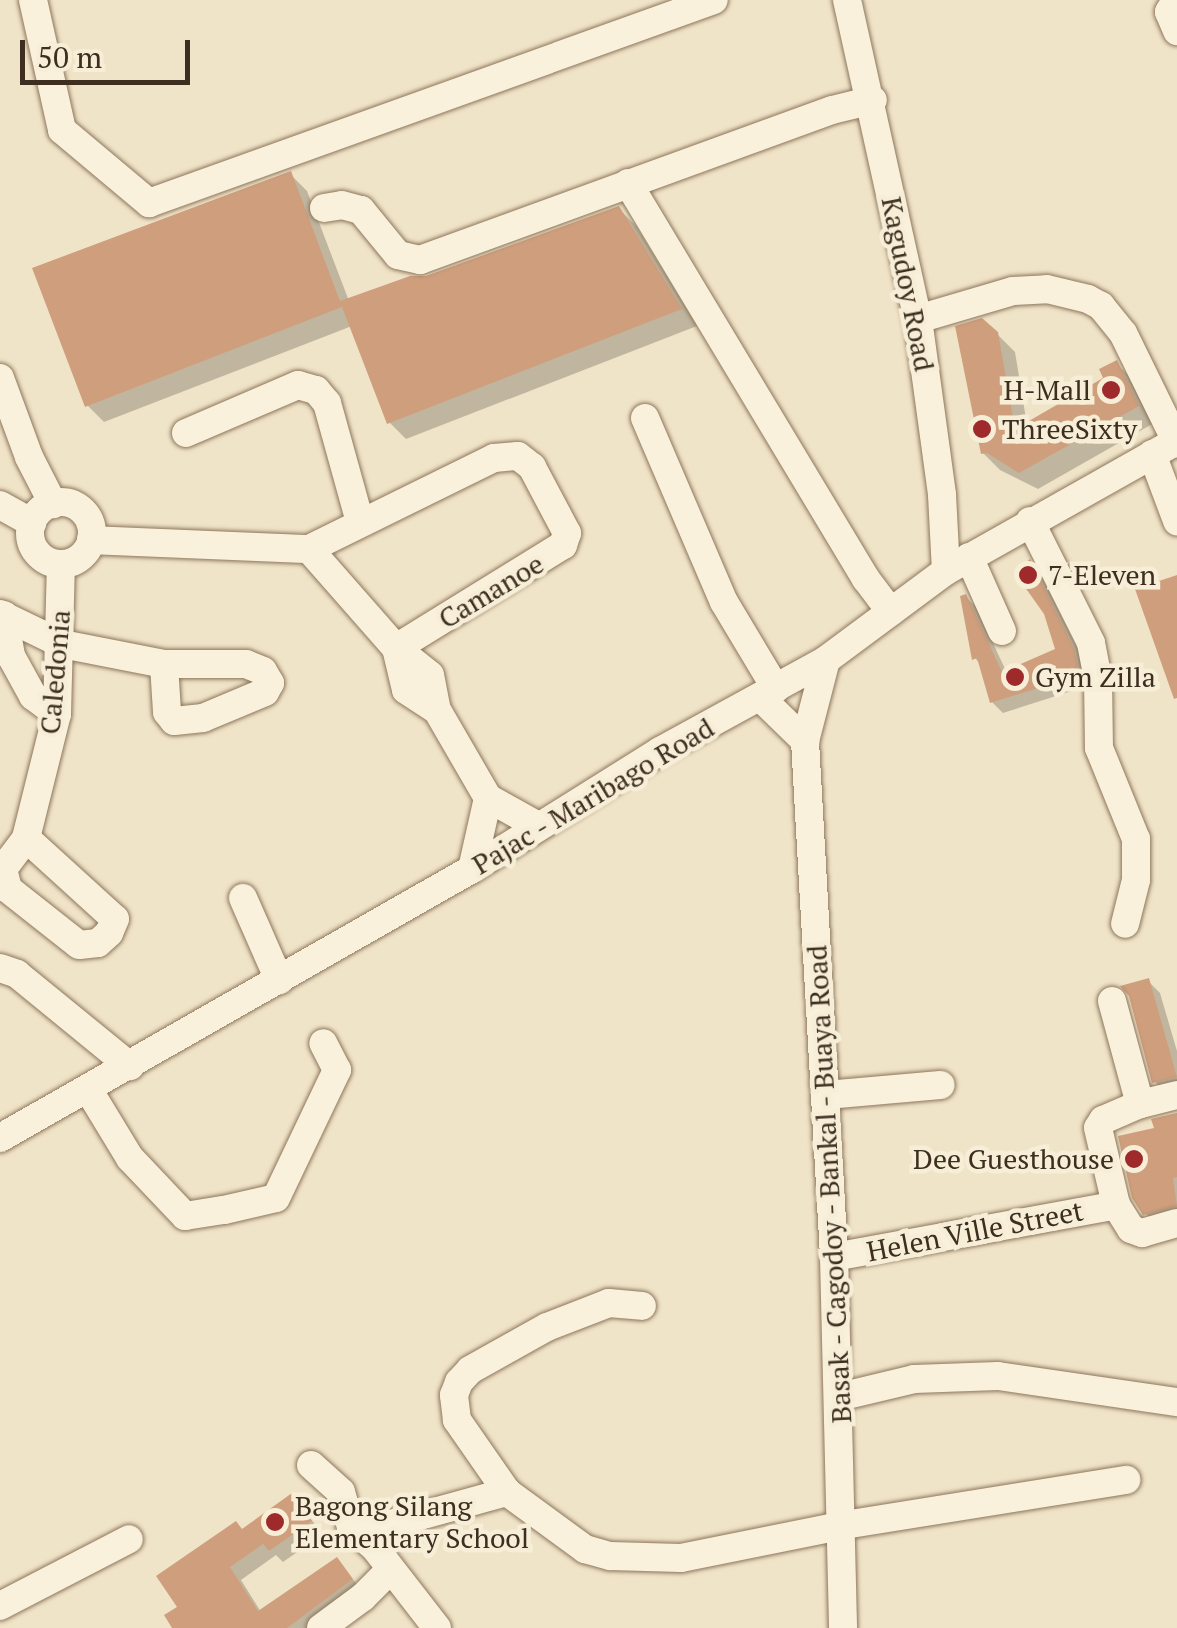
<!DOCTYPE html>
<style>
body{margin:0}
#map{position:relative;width:1177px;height:1628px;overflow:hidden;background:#f0e4c8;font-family:"PT Serif",serif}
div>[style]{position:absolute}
.shadow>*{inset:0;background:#0003}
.building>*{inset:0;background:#cf9f7d}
.roads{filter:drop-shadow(0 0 2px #8d765c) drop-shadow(0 0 2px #8d765c)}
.minor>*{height:28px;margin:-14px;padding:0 14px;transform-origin:14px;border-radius:14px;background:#faf1dc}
.minor>.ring{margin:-14px;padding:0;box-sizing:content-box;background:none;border:28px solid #faf1dc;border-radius:50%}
.dots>*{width:28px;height:28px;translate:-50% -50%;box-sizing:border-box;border:5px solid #f7eed8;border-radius:50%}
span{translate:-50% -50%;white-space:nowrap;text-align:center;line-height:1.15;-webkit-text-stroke:9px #f7eed8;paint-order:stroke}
.street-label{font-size:28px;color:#3d2e20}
.poi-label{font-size:28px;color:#3d2e20}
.right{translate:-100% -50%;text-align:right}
.left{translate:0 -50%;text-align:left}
.scale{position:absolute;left:20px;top:40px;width:170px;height:45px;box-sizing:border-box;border:5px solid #3d2e20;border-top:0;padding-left:12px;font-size:30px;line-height:35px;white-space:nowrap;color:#3d2e20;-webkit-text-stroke:8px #f7eed8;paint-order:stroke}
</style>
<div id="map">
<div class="shadow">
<div style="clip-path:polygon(290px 174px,307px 191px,349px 301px,426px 279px,619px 209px,636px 226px,697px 326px,406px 439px,389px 422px,352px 326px,104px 422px,87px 405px)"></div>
<div style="clip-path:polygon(997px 334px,1015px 352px,1027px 425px,1107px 379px,1116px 363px,1133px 380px,1154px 423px,1038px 489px,1000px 470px,983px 453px)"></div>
<div style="clip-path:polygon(1030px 563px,1040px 573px,1084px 662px,1088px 679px,1081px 688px,1003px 713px,992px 702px,981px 665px,975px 658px,966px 597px,976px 607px,1007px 673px,1058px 650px)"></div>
<div style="clip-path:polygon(1148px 981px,1160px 993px,1177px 1051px,1177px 1092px,1167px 1094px,1155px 1082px)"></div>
<div style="clip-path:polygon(1177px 1114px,1177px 1216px,1154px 1222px,1145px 1213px,1157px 1130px)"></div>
<div style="clip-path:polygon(292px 1496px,323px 1534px,283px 1562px,276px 1555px,241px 1580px,261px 1612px,337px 1560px,364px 1593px,316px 1628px,175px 1628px,180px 1608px,243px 1531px)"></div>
</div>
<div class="building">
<div style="clip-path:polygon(291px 171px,340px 301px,410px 276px,426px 276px,619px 206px,682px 309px,387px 424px,342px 307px,85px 407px,32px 268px)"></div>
<div style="clip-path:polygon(982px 318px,998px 332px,1015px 429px,1103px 378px,1099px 369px,1117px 360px,1139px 406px,1019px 473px,987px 453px,981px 454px,955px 326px)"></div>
<div style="clip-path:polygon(1030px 559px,1074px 649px,1078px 667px,1071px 678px,990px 703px,977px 658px,972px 660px,960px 596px,966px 594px,1002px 672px,1055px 649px,1044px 614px,1015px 573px)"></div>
<div style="clip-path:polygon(1177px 575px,1177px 698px,1174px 699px,1135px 589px)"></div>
<div style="clip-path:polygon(1149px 978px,1177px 1077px,1152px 1083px,1129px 996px,1120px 986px)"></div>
<div style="clip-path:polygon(1177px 1113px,1177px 1177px,1173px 1178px,1177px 1206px,1143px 1215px,1132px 1198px,1118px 1136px,1154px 1128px,1151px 1119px)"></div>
<div style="clip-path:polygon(292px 1493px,312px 1521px,269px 1551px,263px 1544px,230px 1567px,258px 1611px,337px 1557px,353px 1579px,287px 1628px,172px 1628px,164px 1615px,177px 1607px,156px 1576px,236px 1521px,242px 1529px)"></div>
</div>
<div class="roads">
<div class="minor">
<div style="left:33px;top:0;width:133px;rotate:77.4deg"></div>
<div style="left:62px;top:130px;width:114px;rotate:40deg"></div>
<div style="left:149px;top:203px;width:600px;rotate:-19.76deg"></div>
<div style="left:847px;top:0;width:327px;rotate:77.5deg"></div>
<div style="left:918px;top:319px;width:178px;rotate:82.2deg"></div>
<div style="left:942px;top:495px;width:76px;rotate:87deg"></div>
<div style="left:1176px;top:0;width:14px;rotate:120deg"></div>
<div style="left:1169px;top:12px;width:21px;rotate:67deg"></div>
<div style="left:628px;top:183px;width:462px;rotate:59deg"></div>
<div style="left:866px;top:579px;width:41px;rotate:52.9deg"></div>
<div style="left:324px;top:208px;width:18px;rotate:-9deg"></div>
<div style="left:342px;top:205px;width:20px;rotate:15deg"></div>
<div style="left:361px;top:210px;width:58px;rotate:50.6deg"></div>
<div style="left:398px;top:255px;width:23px;rotate:13deg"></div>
<div style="left:420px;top:260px;width:438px;rotate:-20deg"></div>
<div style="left:832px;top:110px;width:42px;rotate:-13.7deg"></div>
<div style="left:918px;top:319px;width:99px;rotate:-16.4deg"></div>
<div style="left:1013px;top:291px;width:34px;rotate:-3deg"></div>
<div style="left:1047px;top:289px;width:42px;rotate:13.7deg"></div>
<div style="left:1088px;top:299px;width:15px;rotate:28deg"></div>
<div style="left:1101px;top:306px;width:35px;rotate:51deg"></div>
<div style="left:1123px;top:333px;width:123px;rotate:63.9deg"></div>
<div style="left:0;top:378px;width:84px;rotate:69.8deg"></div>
<div style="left:29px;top:457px;width:53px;rotate:62.9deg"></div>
<div style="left:645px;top:418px;width:200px;rotate:66.8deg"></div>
<div style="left:724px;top:602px;width:101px;rotate:59.1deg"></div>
<div style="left:186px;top:433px;width:122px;rotate:-23.2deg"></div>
<div style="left:298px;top:385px;width:19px;rotate:16deg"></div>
<div style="left:316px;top:390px;width:17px;rotate:50deg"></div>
<div style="left:327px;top:403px;width:123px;rotate:74.5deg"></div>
<div style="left:1152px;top:454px;width:72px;rotate:69.5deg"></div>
<div class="ring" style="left:30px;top:502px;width:34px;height:34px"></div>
<div style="left:0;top:505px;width:37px;rotate:29deg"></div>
<div style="left:1030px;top:521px;width:136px;rotate:63.4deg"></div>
<div style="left:1091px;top:643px;width:36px;rotate:79deg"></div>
<div style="left:1098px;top:678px;width:70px;rotate:89.2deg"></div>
<div style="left:1099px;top:748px;width:98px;rotate:67.9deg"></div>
<div style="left:1136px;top:839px;width:41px;rotate:90deg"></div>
<div style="left:1136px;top:880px;width:45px;rotate:104deg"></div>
<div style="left:91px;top:540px;width:218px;rotate:2.4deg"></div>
<div style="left:309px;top:549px;width:206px;rotate:-26.2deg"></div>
<div style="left:494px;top:458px;width:24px;rotate:-5deg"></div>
<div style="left:518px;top:456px;width:18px;rotate:38deg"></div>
<div style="left:532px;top:467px;width:75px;rotate:62.1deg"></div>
<div style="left:567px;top:533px;width:13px;rotate:108deg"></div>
<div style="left:563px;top:545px;width:196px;rotate:148.3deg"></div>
<div style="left:309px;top:549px;width:132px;rotate:48.7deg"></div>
<div style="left:396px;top:648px;width:43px;rotate:38.5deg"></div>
<div style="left:430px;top:675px;width:36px;rotate:79deg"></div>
<div style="left:437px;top:710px;width:102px;rotate:59.9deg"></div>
<div style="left:488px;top:798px;width:57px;rotate:29.2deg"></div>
<div style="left:969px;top:557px;width:81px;rotate:66deg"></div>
<div style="left:0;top:614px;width:69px;rotate:25.8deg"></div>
<div style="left:62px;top:644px;width:104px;rotate:11.1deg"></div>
<div style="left:4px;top:615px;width:42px;rotate:80.3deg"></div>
<div style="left:11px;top:656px;width:46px;rotate:61.2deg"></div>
<div style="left:33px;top:696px;width:30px;rotate:37deg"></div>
<div style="left:396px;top:648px;width:43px;rotate:76.6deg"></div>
<div style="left:406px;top:690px;width:37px;rotate:33deg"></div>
<div style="left:826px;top:660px;width:84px;rotate:104.5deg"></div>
<div style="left:805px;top:741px;width:517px;rotate:86.78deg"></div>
<div style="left:834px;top:1257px;width:371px;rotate:88.6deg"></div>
<div style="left:164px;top:664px;width:82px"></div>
<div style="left:246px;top:664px;width:18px;rotate:22deg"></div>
<div style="left:263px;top:671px;width:14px;rotate:60deg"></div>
<div style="left:270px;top:683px;width:10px;rotate:119deg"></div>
<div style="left:265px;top:692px;width:67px;rotate:157.2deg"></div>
<div style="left:203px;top:718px;width:29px;rotate:174deg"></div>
<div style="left:174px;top:721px;width:11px;rotate:-128deg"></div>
<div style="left:167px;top:712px;width:48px;rotate:-93.6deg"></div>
<div style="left:761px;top:698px;width:62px;rotate:44.3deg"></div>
<div style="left:26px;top:838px;width:120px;rotate:42.3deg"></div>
<div style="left:115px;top:919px;width:15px;rotate:113deg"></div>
<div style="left:109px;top:933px;width:15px;rotate:138deg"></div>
<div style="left:98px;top:943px;width:19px;rotate:174deg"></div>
<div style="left:79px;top:945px;width:90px;rotate:-141.7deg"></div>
<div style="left:8px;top:889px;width:21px;rotate:-104deg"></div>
<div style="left:3px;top:869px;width:39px;rotate:-53deg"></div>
<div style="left:26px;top:838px;width:128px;rotate:-76deg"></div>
<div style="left:57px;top:714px;width:150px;rotate:-88.5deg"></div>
<div style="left:472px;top:869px;width:73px;rotate:-77.3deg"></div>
<div style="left:243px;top:898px;width:90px;rotate:66.3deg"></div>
<div style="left:0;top:968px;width:18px;rotate:19deg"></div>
<div style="left:17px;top:974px;width:146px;rotate:39.2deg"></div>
<div style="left:1112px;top:1001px;width:107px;rotate:74.8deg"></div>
<div style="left:88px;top:1089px;width:81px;rotate:58.7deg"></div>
<div style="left:130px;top:1158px;width:80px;rotate:46.5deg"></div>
<div style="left:185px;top:1216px;width:39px;rotate:-9deg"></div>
<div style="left:224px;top:1210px;width:53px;rotate:-13deg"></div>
<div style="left:276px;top:1198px;width:142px;rotate:-64.5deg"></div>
<div style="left:337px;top:1070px;width:30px;rotate:-117deg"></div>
<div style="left:826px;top:1095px;width:115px;rotate:-5deg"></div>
<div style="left:1177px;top:1095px;width:38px;rotate:166deg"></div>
<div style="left:1140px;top:1104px;width:40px;rotate:156.6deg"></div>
<div style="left:1103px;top:1120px;width:9px;rotate:122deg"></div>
<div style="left:1098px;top:1128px;width:79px;rotate:76.8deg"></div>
<div style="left:1116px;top:1205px;width:28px;rotate:58deg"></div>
<div style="left:1131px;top:1229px;width:12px;rotate:20deg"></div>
<div style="left:1142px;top:1233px;width:36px;rotate:-16deg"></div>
<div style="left:0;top:1138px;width:543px;rotate:-29.68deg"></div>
<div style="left:472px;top:869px;width:222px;rotate:-32.1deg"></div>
<div style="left:660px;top:751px;width:189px;rotate:-28.7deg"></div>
<div style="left:826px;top:660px;width:149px;rotate:-36.6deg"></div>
<div style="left:946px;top:571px;width:265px;rotate:-29.4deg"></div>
<div style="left:834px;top:1257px;width:287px;rotate:-10.4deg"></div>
<div style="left:839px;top:1397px;width:77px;rotate:-13.5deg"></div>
<div style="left:914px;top:1379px;width:84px;rotate:-2deg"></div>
<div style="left:998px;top:1376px;width:181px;rotate:8.3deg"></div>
<div style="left:311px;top:1465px;width:40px;rotate:42deg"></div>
<div style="left:341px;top:1492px;width:36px;rotate:74deg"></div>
<div style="left:351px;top:1527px;width:32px;rotate:41deg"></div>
<div style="left:375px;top:1548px;width:101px;rotate:52.2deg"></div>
<div style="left:507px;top:1492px;width:88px;rotate:-124.8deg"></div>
<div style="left:457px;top:1420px;width:25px;rotate:-97deg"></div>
<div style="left:454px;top:1395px;width:14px;rotate:-69deg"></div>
<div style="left:459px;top:1382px;width:16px;rotate:-47deg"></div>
<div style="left:470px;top:1370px;width:88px;rotate:-29.2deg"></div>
<div style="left:547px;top:1327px;width:66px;rotate:-21.2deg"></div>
<div style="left:609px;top:1303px;width:33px;rotate:5deg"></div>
<div style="left:358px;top:1533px;width:155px;rotate:-15.4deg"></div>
<div style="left:507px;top:1492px;width:97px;rotate:36.2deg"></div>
<div style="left:585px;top:1549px;width:26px;rotate:16deg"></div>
<div style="left:610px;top:1556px;width:71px;rotate:1.6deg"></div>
<div style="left:681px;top:1558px;width:166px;rotate:-11.4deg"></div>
<div style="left:844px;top:1525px;width:286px;rotate:-9.1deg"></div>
<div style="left:0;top:1606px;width:145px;rotate:-27.4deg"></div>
<div style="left:321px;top:1628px;width:52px;rotate:-36.4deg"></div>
<div style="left:363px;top:1597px;width:38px;rotate:-45deg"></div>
</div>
</div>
<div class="dots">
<div style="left:1111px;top:390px;background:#9e2a2b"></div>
<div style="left:982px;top:429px;background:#9e2a2b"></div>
<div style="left:1028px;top:575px;background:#9e2a2b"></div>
<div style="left:1015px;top:677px;background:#9e2a2b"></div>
<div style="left:1134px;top:1159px;background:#9e2a2b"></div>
<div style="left:275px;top:1522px;background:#9e2a2b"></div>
</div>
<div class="street-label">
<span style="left:908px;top:284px;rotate:79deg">Kagudoy Road</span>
<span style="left:491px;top:591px;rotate:-31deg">Camanoe</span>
<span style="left:55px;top:672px;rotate:-85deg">Caledonia</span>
<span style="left:593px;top:796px;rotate:-31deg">Pajac - Maribago Road</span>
<span style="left:829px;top:1184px;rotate:-93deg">Basak - Cagodoy - Bankal - Buaya Road</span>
<span style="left:975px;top:1231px;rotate:-11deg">Helen Ville Street</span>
</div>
<div class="poi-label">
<span class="right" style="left:1091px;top:390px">H-Mall</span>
<span class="left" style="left:1002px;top:429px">ThreeSixty</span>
<span class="left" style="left:1048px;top:575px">7-Eleven</span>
<span class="left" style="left:1035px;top:677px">Gym Zilla</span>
<span class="right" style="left:1114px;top:1159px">Dee Guesthouse</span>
<span class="left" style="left:295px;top:1522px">Bagong Silang<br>Elementary School</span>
</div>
<div class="scale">50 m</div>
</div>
